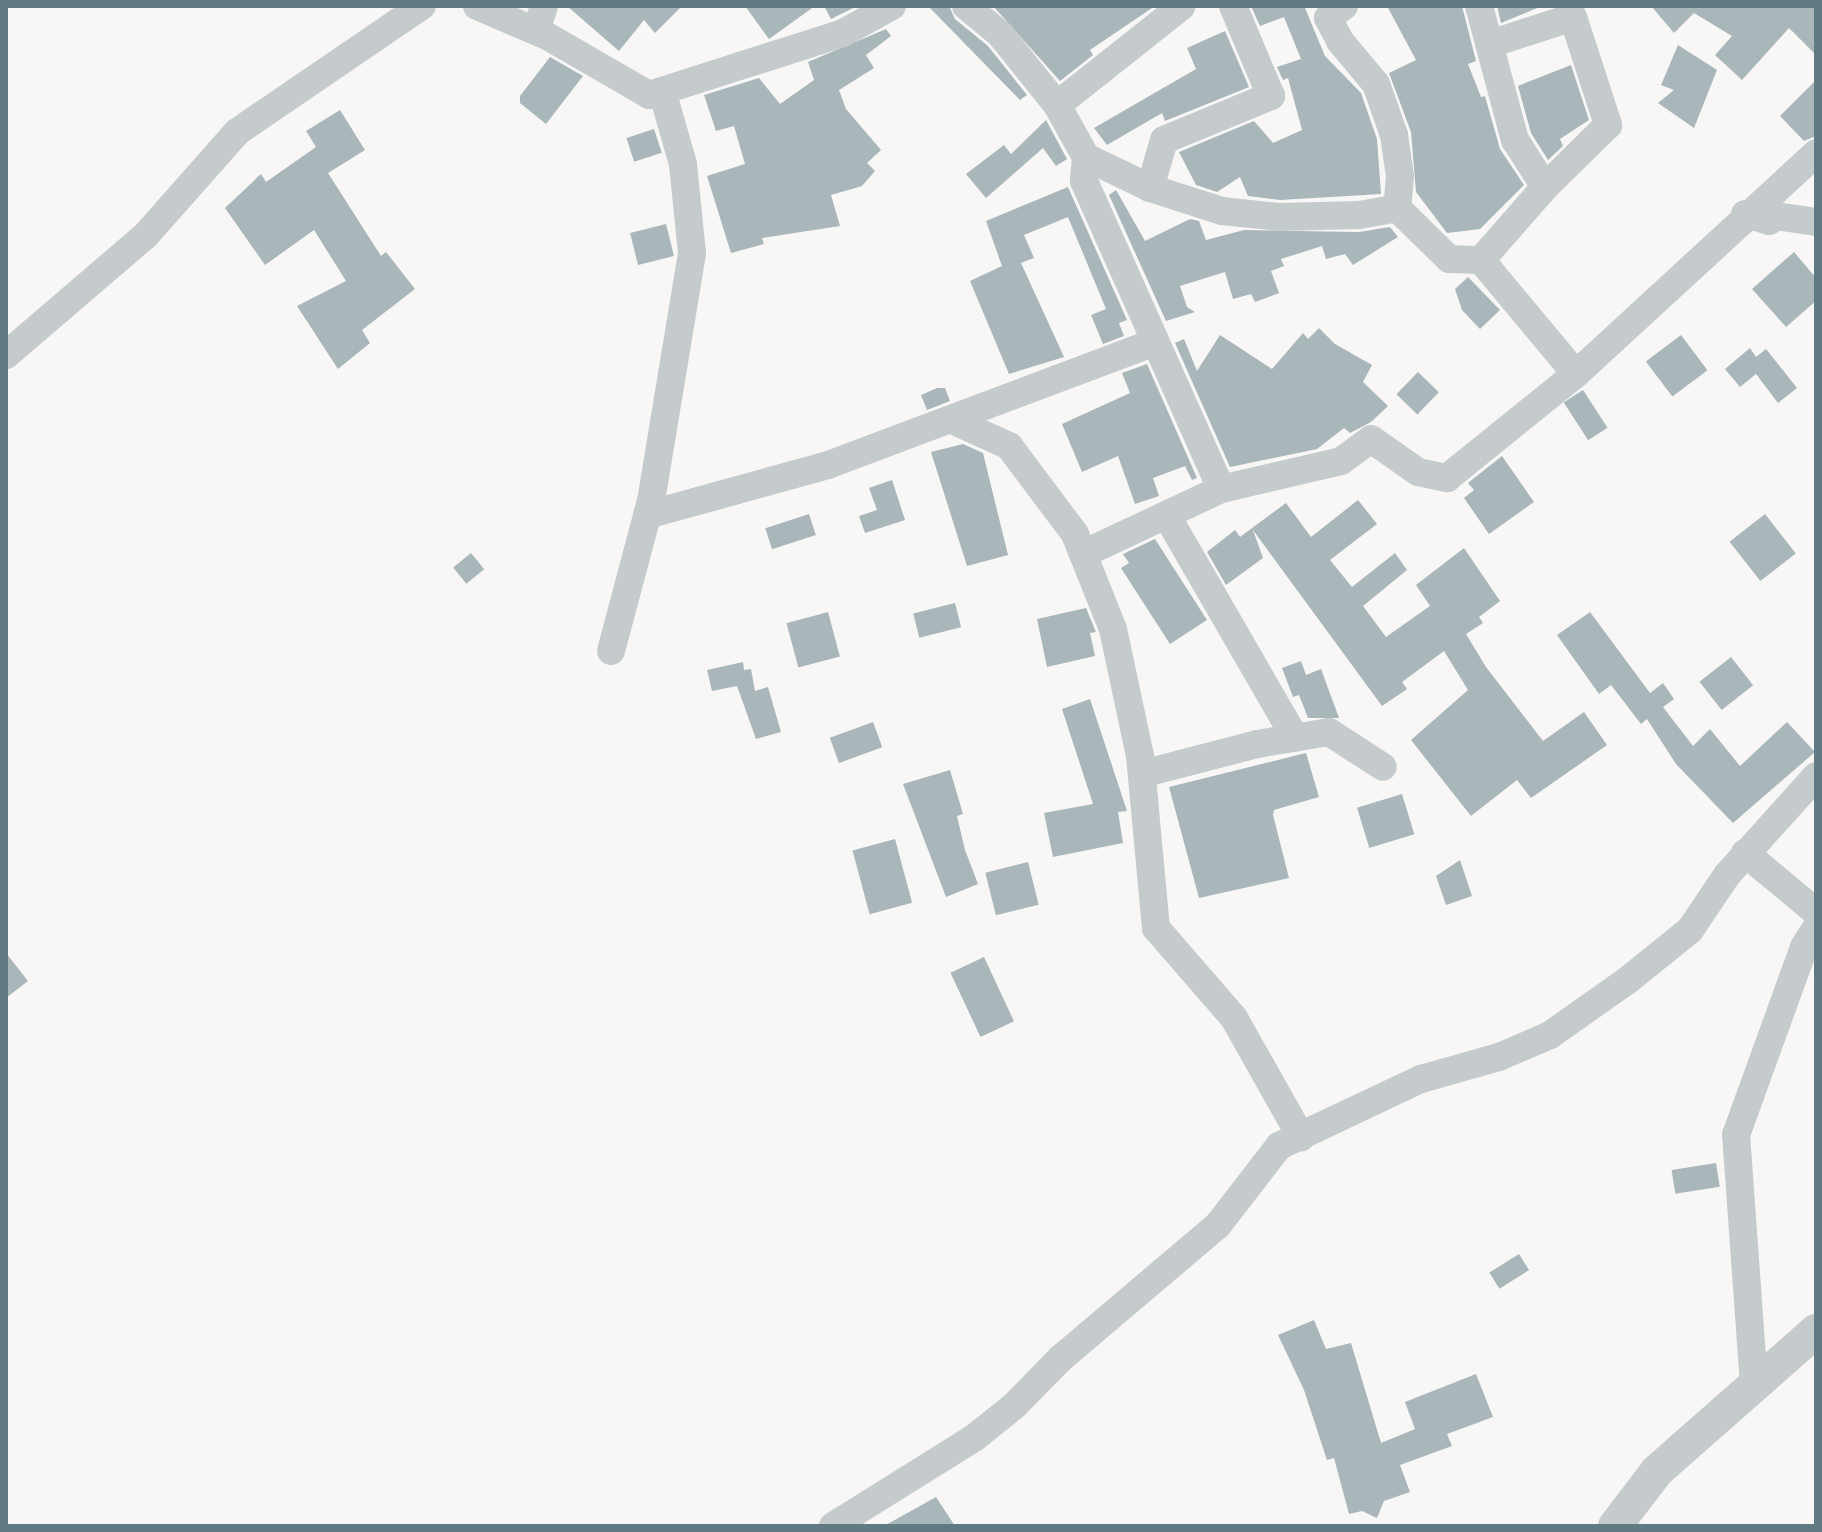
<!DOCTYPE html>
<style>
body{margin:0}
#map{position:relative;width:1822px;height:1532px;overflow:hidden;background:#f8f7f5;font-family:Commissioner,sans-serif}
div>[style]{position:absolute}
.building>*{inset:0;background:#a9b6ba;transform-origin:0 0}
.minor>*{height:28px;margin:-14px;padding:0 14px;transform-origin:14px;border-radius:14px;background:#c5cbcd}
.tertiary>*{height:34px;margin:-17px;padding:0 17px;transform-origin:17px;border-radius:17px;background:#c5cbcd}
span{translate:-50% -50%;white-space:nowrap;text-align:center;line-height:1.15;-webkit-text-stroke:8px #fff;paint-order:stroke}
.frame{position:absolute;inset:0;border:8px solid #607b83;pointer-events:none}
</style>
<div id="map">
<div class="building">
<div style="clip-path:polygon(567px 6px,682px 6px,655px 33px,644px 20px,619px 51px)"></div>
<div style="clip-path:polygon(745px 6px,815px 6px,769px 39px)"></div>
<div style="clip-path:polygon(824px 6px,857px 6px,831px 19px)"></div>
<div style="clip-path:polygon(928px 6px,949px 6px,955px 19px,988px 46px,1027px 95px,1020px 100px)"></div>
<div style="clip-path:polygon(993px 6px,1155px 6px,1090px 50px,1093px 55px,1060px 81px)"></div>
<div style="clip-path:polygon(1251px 6px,1308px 6px,1305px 8px,1325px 56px,1361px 93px,1377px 139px,1381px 194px,1280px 200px,1248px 196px,1240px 177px,1217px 192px,1196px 185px,1179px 152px,1254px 121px,1273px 143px,1302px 130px,1288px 78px,1283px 80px,1277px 67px,1301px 59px,1284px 17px,1260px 26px)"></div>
<div style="clip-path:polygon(1387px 6px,1462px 6px,1476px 61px,1468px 64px,1481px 97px,1485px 96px,1500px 149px,1524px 185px,1480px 229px,1447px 233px,1416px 192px,1411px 132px,1389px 73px,1416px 60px)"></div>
<div style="clip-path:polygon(1497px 6px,1540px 6px,1540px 7px,1501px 23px)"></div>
<div style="clip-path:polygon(1651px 6px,1816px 6px,1816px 55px,1789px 28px,1742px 80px,1715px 55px,1732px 36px,1694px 13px,1674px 33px)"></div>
<div style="clip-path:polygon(886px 29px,891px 36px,866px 55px,874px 68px,839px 90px,846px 109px,881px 150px,867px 163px,875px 171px,862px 186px,831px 195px,840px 226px,762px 238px,764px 244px,731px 253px,707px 176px,745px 164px,734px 126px,716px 131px,704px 95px,759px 78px,780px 104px,814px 80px,808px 62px)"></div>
<div style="clip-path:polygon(1225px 31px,1249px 87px,1165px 121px,1162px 113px,1107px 145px,1094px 128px,1196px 69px,1187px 48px)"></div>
<div style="clip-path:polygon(1678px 45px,1717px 70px,1694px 128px,1658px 103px,1674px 90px,1661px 85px)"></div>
<div style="clip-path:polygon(550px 57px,583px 76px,546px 124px,520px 103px,520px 96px)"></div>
<div style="clip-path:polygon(1571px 65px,1589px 120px,1560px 139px,1563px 146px,1548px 160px,1531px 133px,1518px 86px)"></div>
<div style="clip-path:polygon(1816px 80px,1816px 136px,1804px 141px,1780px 116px)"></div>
<div style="clip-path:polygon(340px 110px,365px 150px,328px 173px,381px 256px,386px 252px,415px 289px,362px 330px,370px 343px,338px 369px,297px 306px,346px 281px,314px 230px,265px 265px,225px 208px,261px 174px,266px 182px,316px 147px,306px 131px)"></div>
<div style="clip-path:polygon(1046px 120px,1067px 159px,1056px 166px,1043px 148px,986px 198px,966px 174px,1004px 145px,1011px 154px)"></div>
<div style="left:654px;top:129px;width:25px;height:29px;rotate:72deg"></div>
<div style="clip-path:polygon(1068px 187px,1127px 320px,1119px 323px,1124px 336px,1103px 344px,1091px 315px,1106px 309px,1068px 217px,1024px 235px,1034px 258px,1021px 263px,1064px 357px,1009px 374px,970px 281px,1002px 266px,986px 221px)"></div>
<div style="clip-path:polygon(1116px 190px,1145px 241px,1190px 219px,1199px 221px,1206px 240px,1244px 230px,1359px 232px,1390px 227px,1398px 237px,1353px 265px,1345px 254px,1326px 259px,1322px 246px,1281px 259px,1284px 266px,1271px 271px,1279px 293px,1255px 302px,1251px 294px,1233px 299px,1225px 272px,1180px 286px,1187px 307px,1195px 312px,1166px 321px,1109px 195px)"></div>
<div style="left:666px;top:224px;width:33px;height:37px;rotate:76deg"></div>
<div style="clip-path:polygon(1794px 252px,1816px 278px,1816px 301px,1786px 327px,1752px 289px)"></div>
<div style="clip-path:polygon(1468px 277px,1500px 310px,1480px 329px,1462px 310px,1455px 289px)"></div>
<div style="clip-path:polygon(1319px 328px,1335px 344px,1372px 365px,1363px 382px,1388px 406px,1371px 422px,1350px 433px,1344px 428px,1317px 449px,1230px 467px,1175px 343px,1184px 339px,1197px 371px,1220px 335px,1272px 369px,1303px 333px,1308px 339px)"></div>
<div style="left:1681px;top:335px;width:44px;height:44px;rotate:53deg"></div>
<div style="clip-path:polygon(1750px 348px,1756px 357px,1766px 349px,1797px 388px,1778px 403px,1756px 374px,1740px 387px,1725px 369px)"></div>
<div style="clip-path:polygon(1147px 364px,1197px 478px,1192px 480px,1185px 466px,1153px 478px,1159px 496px,1135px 504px,1118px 456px,1082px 472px,1062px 424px,1130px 393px,1122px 373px)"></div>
<div style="left:1418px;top:372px;width:29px;height:31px;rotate:44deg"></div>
<div style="clip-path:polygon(937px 388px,945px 388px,950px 401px,927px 410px,921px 395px)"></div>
<div style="left:1583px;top:390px;width:45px;height:23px;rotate:57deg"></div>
<div style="clip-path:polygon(963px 444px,983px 453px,1008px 555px,967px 566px,931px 452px)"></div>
<div style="clip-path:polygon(1502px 456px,1534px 502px,1489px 534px,1464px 498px,1474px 490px,1468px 483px)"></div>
<div style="clip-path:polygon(892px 480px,905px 520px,865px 533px,859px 516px,877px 510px,869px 488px)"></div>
<div style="clip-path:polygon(1358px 500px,1377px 524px,1330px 560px,1352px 587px,1395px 553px,1407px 570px,1363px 606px,1386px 637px,1430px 606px,1416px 585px,1464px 548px,1500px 601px,1479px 617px,1483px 623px,1466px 634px,1486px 667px,1543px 741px,1584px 712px,1607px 745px,1531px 798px,1517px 780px,1471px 816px,1411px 740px,1468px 690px,1444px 651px,1402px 682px,1407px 689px,1382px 706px,1253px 530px,1263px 558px,1226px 585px,1207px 552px,1235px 530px,1240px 537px,1286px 503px,1311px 537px)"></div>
<div style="left:809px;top:514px;width:22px;height:46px;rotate:72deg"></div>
<div style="left:1765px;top:514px;width:50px;height:45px;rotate:52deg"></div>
<div style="clip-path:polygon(1155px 539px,1207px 620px,1170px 644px,1121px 568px,1129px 563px,1123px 554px)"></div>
<div style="left:471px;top:553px;width:21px;height:23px;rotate:51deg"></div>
<div style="left:955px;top:603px;width:25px;height:43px;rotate:76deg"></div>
<div style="clip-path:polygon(1086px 608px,1096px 632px,1090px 633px,1095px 656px,1047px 667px,1037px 619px)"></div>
<div style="left:828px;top:612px;width:46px;height:43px;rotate:75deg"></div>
<div style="clip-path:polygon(1590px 612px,1650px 693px,1663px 683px,1674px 699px,1663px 707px,1693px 746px,1710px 729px,1740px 766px,1787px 722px,1815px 752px,1733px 823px,1676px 764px,1647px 719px,1641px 724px,1611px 685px,1599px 694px,1557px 635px)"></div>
<div style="left:1731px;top:657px;width:36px;height:40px;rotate:52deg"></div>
<div style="clip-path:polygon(1301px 661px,1306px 675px,1321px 669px,1339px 718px,1308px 718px,1299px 695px,1293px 697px,1282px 668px)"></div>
<div style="clip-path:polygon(743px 662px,744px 670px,751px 669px,755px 691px,768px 687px,781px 732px,756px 739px,737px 686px,712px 691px,707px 670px)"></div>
<div style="clip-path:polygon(1090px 699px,1127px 811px,1118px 812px,1123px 843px,1053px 857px,1044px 813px,1093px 804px,1062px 709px)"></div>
<div style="left:873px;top:722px;width:27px;height:46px;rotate:70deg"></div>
<div style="clip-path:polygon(1306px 753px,1319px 797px,1274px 810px,1273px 815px,1289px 878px,1199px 898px,1169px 787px)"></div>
<div style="clip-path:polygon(950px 770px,963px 814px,957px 816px,965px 850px,978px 884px,946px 897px,903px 784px)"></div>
<div style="left:1402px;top:794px;width:42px;height:47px;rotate:73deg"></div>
<div style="left:895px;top:839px;width:66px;height:44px;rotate:75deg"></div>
<div style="clip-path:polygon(1460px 860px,1472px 896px,1446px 905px,1436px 876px)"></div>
<div style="left:1028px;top:862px;width:44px;height:44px;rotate:76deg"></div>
<div style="clip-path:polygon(6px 953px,28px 981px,6px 998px)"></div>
<div style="left:984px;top:957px;width:71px;height:37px;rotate:65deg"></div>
<div style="left:1716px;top:1163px;width:24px;height:45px;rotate:81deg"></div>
<div style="left:1519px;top:1254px;width:19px;height:35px;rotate:58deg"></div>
<div style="clip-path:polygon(1314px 1320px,1326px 1349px,1351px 1343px,1381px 1443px,1415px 1429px,1405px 1402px,1476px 1374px,1493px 1417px,1447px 1434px,1452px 1446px,1400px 1465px,1410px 1492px,1384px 1501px,1377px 1518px,1362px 1511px,1349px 1514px,1334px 1458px,1327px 1460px,1304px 1390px,1278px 1335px)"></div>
<div style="clip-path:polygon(936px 1497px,955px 1526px,884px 1526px)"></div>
</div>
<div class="minor">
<div style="left:477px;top:6px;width:76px;rotate:23.2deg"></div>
<div style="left:547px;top:36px;width:118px;rotate:30deg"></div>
<div style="left:649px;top:95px;width:204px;rotate:-17.7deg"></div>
<div style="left:843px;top:33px;width:56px;rotate:-28.9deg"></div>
<div style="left:966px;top:6px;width:44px;rotate:39.5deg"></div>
<div style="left:1000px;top:34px;width:91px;rotate:51.2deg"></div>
<div style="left:1057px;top:105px;width:60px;rotate:60.9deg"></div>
<div style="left:1086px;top:157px;width:71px;rotate:25.8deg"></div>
<div style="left:1150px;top:188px;width:76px;rotate:17.7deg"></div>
<div style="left:1222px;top:211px;width:57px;rotate:6deg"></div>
<div style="left:1279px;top:217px;width:80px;rotate:-1.4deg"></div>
<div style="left:1359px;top:215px;width:39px;rotate:-10deg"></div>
<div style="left:1344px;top:6px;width:20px;rotate:143deg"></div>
<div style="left:1328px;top:18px;width:26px;rotate:62deg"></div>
<div style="left:1340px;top:41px;width:56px;rotate:50.1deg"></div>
<div style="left:1376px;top:84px;width:54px;rotate:70.6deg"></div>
<div style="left:1394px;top:135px;width:41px;rotate:81.7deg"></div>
<div style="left:1400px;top:176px;width:32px;rotate:95deg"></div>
<div style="left:1397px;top:208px;width:73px;rotate:44.4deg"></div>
<div style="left:1449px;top:259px;width:32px;rotate:2deg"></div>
<div style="left:1479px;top:6px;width:139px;rotate:75deg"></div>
<div style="left:1515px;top:140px;width:56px;rotate:57.4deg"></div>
<div style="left:1545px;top:187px;width:97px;rotate:131.2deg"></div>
<div style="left:1481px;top:260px;width:148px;rotate:50.2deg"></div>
<div style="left:536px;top:31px;width:26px;rotate:-72deg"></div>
<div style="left:1490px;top:44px;width:87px;rotate:-18deg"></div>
<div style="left:1573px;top:17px;width:114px;rotate:72deg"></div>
<div style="left:1608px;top:125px;width:88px;rotate:135.5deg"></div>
<div style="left:1057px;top:105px;width:159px;rotate:-38.4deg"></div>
<div style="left:1086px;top:157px;width:24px;rotate:95deg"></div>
<div style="left:1084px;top:181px;width:337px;rotate:66deg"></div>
<div style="left:1150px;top:188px;width:50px;rotate:-73.7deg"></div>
<div style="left:1164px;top:140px;width:116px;rotate:-22.4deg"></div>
<div style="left:1271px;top:96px;width:98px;rotate:-112.9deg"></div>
<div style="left:1745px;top:214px;width:25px;rotate:16deg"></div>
<div style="left:1769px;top:221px;width:9px;rotate:-36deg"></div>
<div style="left:1776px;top:216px;width:40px;rotate:8.5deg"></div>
<div style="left:6px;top:355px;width:184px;rotate:-40.6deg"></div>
<div style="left:146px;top:235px;width:137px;rotate:-48.5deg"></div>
<div style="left:237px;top:132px;width:224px;rotate:-34.3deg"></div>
<div style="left:952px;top:420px;width:63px;rotate:24.5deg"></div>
<div style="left:1009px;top:446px;width:110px;rotate:53.1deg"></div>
<div style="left:1075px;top:534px;width:102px;rotate:68.2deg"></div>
<div style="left:1113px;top:629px;width:130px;rotate:78deg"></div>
<div style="left:1140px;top:756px;width:173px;rotate:84.7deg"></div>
<div style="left:1156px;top:928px;width:119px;rotate:49.1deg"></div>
<div style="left:1234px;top:1018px;width:137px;rotate:60.6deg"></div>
<div style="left:647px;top:515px;width:188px;rotate:-15.4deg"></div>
<div style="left:828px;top:465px;width:350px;rotate:-20.6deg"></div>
<div style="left:1167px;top:516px;width:256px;rotate:60deg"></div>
<div style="left:1083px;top:554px;width:153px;rotate:-25.2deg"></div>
<div style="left:1221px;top:489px;width:123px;rotate:-13.1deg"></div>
<div style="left:1341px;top:461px;width:37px;rotate:-36deg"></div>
<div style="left:1371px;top:439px;width:57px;rotate:35.1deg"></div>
<div style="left:1418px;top:472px;width:30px;rotate:12deg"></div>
<div style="left:1447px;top:478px;width:166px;rotate:-38.9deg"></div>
<div style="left:1576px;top:374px;width:326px;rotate:-42.6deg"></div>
<div style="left:611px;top:651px;width:155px;rotate:-75.1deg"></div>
<div style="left:651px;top:501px;width:251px;rotate:-80.6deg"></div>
<div style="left:692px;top:253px;width:89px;rotate:-95.8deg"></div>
<div style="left:683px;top:164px;width:76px;rotate:-106deg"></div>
<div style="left:1142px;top:774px;width:119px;rotate:-14.6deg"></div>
<div style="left:1257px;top:744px;width:73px;rotate:-9.5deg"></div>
<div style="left:1329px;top:732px;width:64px;rotate:32.9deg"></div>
<div style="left:1745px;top:853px;width:92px;rotate:39.7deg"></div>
<div style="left:1754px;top:1385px;width:251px;rotate:-94.1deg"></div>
<div style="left:1736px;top:1135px;width:200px;rotate:-70.1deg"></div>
<div style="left:1804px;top:947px;width:22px;rotate:-58deg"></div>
<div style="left:833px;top:1526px;width:166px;rotate:-32deg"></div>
<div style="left:974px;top:1438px;width:51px;rotate:-38.7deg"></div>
<div style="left:1014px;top:1406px;width:66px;rotate:-45.6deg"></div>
<div style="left:1060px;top:1359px;width:207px;rotate:-40.3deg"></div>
<div style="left:1218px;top:1225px;width:100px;rotate:-52.3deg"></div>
<div style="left:1279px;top:1146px;width:157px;rotate:-25.3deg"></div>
<div style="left:1421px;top:1079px;width:81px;rotate:-15.8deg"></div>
<div style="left:1499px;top:1057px;width:56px;rotate:-23.3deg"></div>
<div style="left:1550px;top:1035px;width:95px;rotate:-35.2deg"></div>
<div style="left:1628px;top:980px;width:80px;rotate:-38.9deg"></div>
<div style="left:1690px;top:930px;width:66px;rotate:-56.1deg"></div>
<div style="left:1727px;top:875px;width:133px;rotate:-48deg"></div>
</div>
<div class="tertiary">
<div style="left:1615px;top:1526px;width:69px;rotate:-52.6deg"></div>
<div style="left:1657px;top:1471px;width:212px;rotate:-41.4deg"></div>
</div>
<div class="frame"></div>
</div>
